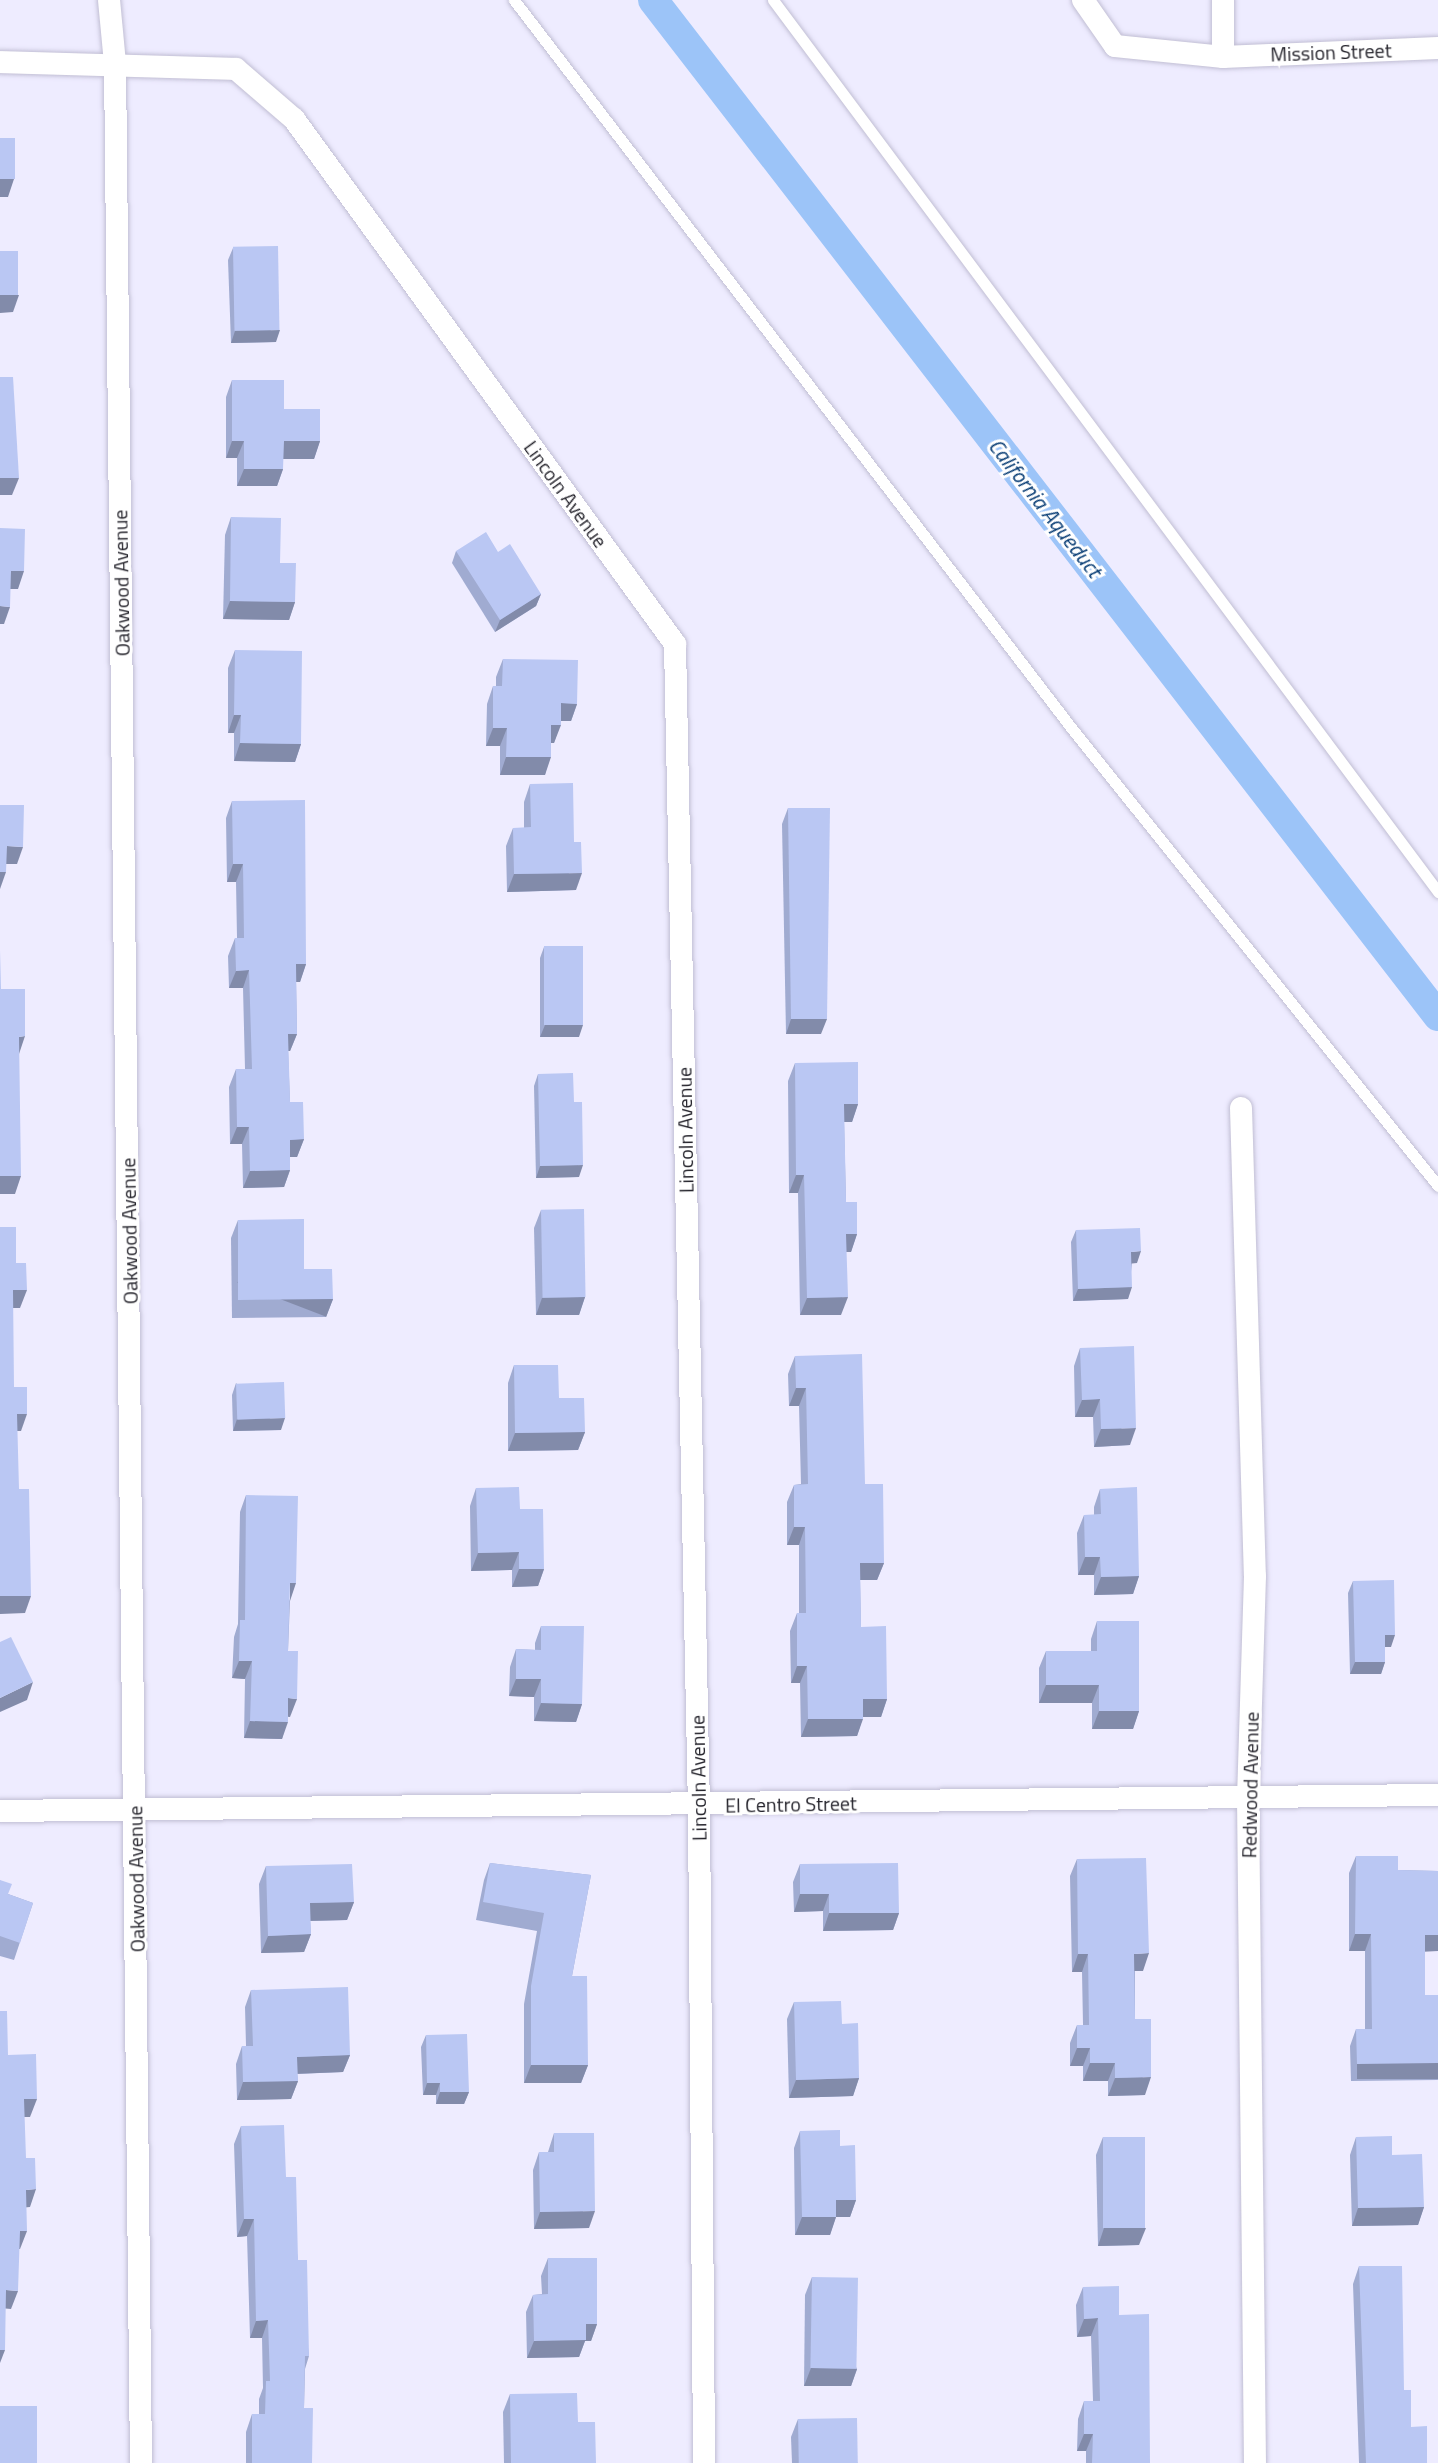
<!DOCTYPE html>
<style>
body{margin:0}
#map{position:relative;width:1438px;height:2463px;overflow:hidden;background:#eeecff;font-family:"Titillium Web",sans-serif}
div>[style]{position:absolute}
.canal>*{height:30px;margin:-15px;padding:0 15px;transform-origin:15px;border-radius:15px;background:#9cc4f8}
.roads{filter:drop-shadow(0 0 2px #c1bed4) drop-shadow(0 0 2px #c1bed4)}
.lane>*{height:11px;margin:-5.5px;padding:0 5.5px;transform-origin:5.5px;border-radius:5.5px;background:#fff}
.street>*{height:22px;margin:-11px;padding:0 11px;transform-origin:11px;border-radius:11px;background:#fff}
.wall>*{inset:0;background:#a0abd1}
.shaded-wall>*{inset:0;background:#828baa;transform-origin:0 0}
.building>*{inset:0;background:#bac7f3;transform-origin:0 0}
span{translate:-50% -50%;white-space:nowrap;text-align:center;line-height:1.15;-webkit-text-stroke:6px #fff;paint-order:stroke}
.street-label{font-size:20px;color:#25242c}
.water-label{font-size:22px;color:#073c74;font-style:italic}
</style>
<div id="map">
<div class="canal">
<div style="left:653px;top:0;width:1284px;rotate:52.31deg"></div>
</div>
<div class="roads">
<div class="lane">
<div style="left:514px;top:0;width:919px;rotate:52.56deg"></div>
<div style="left:1073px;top:730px;width:584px;rotate:51.32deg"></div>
<div style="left:773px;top:0;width:1113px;rotate:53.29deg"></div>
</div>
<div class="street">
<div style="left:109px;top:0;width:63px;rotate:84.6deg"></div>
<div style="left:115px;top:63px;width:2400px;rotate:89.38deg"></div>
<div style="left:1083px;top:0;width:56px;rotate:55.2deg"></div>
<div style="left:1115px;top:46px;width:109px;rotate:5.8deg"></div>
<div style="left:1223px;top:57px;width:215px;rotate:-2.4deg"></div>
<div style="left:1223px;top:0;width:57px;rotate:90deg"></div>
<div style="left:0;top:62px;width:236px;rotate:1.7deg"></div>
<div style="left:236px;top:69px;width:77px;rotate:40.8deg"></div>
<div style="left:294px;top:119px;width:649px;rotate:54.03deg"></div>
<div style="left:675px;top:644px;width:1161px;rotate:88.82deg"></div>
<div style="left:699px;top:1805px;width:658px;rotate:89.56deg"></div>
<div style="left:1241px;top:1108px;width:468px;rotate:88.3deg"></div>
<div style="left:1255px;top:1576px;width:221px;rotate:91.8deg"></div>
<div style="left:1248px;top:1797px;width:666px;rotate:89.4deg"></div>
<div style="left:0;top:1811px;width:1438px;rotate:-0.64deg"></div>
</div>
</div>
<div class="wall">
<div style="clip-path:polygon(233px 248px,276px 342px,231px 343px,228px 260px)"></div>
<div style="clip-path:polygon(232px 380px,284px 409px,320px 441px,314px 459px,283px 459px,283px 469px,277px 486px,237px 486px,237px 458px,226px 458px,226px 397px)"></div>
<div style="clip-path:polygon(231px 517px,280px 563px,295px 602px,289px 620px,223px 619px,225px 535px)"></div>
<div style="clip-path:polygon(456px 551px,541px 594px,536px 606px,495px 632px,452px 563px)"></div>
<div style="clip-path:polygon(235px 650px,301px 744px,295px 762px,234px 761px,234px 733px,228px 733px,228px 668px)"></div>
<div style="clip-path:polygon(503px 659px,577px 704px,571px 721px,561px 721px,554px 743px,551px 743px,545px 775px,500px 775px,500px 746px,486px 746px,487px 704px,493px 686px,496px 686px,496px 677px)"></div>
<div style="clip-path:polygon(530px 784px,576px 890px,507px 892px,506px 846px,513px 828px,524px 828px,524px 802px)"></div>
<div style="clip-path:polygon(232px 801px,306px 964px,300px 982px,296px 982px,297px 1034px,290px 1051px,288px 1051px,290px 1102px,304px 1139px,297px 1157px,290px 1157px,290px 1170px,284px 1187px,243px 1188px,242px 1144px,230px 1144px,229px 1087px,236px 1069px,245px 1069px,243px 988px,229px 988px,228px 956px,235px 938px,237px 938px,236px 882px,227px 882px,226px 818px)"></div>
<div style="clip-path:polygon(788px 808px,821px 1034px,786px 1034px,782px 824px)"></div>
<div style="clip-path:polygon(544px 947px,579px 1037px,540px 1037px,540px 958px)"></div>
<div style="clip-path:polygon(795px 1063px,858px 1104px,852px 1122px,844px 1122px,846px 1202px,857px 1234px,851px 1252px,846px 1252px,841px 1315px,800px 1315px,798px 1193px,789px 1193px,788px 1081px)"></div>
<div style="clip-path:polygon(538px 1074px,574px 1102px,579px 1177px,536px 1178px,534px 1086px)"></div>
<div style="clip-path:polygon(541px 1210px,585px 1297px,579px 1315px,536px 1315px,534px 1228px)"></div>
<div style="clip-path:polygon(238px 1220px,304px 1269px,333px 1299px,326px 1317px,232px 1318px,231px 1238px)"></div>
<div style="clip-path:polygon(1076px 1230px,1137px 1263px,1132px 1263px,1128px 1299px,1073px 1301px,1071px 1242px)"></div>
<div style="clip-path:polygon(1080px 1348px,1130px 1445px,1094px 1447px,1093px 1417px,1075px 1417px,1074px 1366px)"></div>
<div style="clip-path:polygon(795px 1356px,865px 1484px,884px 1563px,877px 1580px,860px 1580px,861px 1627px,887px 1699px,881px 1717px,863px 1717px,857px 1736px,801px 1737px,800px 1683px,791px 1683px,790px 1631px,797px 1613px,799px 1613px,799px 1545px,787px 1545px,787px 1502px,794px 1485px,801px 1484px,799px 1406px,789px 1406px,788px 1374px)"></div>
<div style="clip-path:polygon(514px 1365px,559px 1398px,585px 1432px,578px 1450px,508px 1451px,508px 1383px)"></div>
<div style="clip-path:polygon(236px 1383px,281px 1430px,233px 1431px,232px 1395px)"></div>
<div style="clip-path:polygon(476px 1488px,544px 1569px,538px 1586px,512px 1587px,512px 1570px,471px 1571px,470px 1506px)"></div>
<div style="clip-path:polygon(1100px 1489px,1139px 1576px,1133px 1594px,1094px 1595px,1094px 1575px,1078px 1575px,1077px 1533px,1084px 1515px,1094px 1515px,1094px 1507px)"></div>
<div style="clip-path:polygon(246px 1495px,290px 1601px,288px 1651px,290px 1717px,288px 1716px,282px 1739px,244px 1738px,245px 1679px,232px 1678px,234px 1637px,238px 1624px,240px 1512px)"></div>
<div style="clip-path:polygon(1353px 1581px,1391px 1647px,1385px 1647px,1385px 1662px,1381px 1674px,1350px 1674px,1348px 1593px)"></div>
<div style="clip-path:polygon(1097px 1621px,1139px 1711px,1133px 1729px,1092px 1729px,1092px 1703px,1039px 1703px,1039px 1668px,1046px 1651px,1091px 1651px,1091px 1639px)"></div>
<div style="clip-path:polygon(541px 1626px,582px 1704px,576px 1722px,534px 1721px,534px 1697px,509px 1696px,510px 1667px,516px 1649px,535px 1650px,535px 1643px)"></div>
<div style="clip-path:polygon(1356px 1856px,1398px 1870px,1438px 1871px,1438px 1951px,1425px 1951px,1425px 1995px,1438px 2080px,1351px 2081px,1350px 2046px,1356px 2029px,1365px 2029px,1365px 1951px,1349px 1951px,1349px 1873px)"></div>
<div style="clip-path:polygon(1077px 1859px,1143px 1971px,1135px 1971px,1135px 2019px,1145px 2095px,1108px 2096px,1108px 2081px,1083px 2081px,1083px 2066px,1070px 2066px,1070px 2043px,1077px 2025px,1083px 2025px,1082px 1972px,1072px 1972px,1070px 1876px)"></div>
<div style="clip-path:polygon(490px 1863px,591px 1875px,572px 1976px,588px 2065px,581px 2083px,524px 2083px,524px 2004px,537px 1931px,476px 1920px,484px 1880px)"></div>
<div style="clip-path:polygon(800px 1864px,899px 1913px,893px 1930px,823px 1931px,823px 1911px,794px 1912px,793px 1882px)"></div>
<div style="clip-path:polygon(266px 1866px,354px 1902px,347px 1920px,310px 1921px,311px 1934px,304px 1952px,261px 1953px,259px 1884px)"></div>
<div style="clip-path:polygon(0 1880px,8px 1894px,33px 1903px,14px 1960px,0 1956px)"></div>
<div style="clip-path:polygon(251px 1990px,350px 2055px,343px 2072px,297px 2074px,298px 2081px,291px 2099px,237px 2100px,236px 2064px,242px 2046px,246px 2046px,245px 2007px)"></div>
<div style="clip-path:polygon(794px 2002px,842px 2024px,859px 2078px,853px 2096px,789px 2098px,787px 2019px)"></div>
<div style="clip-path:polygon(426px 2035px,469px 2092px,464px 2104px,436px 2104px,436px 2095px,423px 2095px,421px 2047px)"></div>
<div style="clip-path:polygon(241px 2126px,286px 2177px,298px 2260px,309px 2356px,305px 2369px,304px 2408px,312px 2463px,246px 2463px,246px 2432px,252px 2414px,259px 2414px,259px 2399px,263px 2388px,262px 2338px,250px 2338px,247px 2236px,237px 2237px,234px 2144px)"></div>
<div style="clip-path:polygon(800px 2131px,840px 2146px,856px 2200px,850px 2217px,836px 2217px,830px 2235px,795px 2235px,794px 2148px)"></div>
<div style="clip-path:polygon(554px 2133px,589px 2228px,534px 2229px,533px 2170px,539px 2152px,548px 2152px)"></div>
<div style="clip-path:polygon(1103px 2137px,1139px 2245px,1098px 2246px,1096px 2155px)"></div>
<div style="clip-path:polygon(1356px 2137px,1392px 2155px,1424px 2207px,1418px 2225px,1352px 2226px,1350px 2155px)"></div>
<div style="clip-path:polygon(548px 2258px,597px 2324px,591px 2341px,585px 2341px,579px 2357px,527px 2358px,526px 2312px,533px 2295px,542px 2294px,541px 2276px)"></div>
<div style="clip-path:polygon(1359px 2266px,1404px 2390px,1411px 2427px,1427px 2463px,1359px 2463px,1353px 2284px)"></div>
<div style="clip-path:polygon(812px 2277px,857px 2369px,851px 2386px,804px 2386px,805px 2295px)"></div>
<div style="clip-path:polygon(1083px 2287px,1119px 2315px,1150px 2463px,1086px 2463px,1086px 2451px,1077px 2451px,1078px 2419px,1084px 2401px,1093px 2401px,1091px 2336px,1077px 2337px,1076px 2305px)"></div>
<div style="clip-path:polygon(510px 2394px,578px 2422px,596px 2463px,504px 2463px,503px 2412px)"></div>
<div style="clip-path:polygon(798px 2419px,858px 2463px,792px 2463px,791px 2437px)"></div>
</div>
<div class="shaded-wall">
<div style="clip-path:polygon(0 179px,14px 179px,8px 197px,0 197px)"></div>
<div style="clip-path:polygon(0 295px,19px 295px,13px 312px,0 313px)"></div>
<div style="clip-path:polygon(280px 330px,276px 342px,231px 343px,235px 331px)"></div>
<div style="clip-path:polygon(232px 441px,244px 441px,237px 458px,226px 458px)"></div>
<div style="clip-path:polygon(284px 441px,320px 441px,314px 459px,277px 459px)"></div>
<div style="clip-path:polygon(244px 469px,283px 469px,277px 486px,237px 486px)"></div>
<div style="clip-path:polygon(0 478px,19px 478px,12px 495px,0 495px)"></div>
<div style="clip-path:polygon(11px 571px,24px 571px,18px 589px,5px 589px)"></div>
<div style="clip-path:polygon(541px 594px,536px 606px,495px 632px,500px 620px)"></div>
<div style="clip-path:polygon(230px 601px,295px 602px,289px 620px,223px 619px)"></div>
<div style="clip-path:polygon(0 606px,10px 607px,4px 624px,0 624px)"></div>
<div style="clip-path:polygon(561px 703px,577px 704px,571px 721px,554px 721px)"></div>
<div style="clip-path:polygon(234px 715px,241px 715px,234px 733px,228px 733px)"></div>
<div style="clip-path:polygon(551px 725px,561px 725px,554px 743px,545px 743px)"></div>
<div style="clip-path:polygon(493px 728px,507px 728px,500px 746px,486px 746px)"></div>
<div style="clip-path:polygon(240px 743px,301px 744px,295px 762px,234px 761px)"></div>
<div style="clip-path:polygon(506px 757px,551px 757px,545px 775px,500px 775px)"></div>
<div style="clip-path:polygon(7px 846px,23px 847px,17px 864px,0 864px)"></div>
<div style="clip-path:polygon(233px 864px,243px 864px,236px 882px,227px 882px)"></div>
<div style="clip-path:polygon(0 872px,6px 872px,0 889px)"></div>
<div style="clip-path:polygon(582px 873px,576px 890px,507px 892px,514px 874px)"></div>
<div style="clip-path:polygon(296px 964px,306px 964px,300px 982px,289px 982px)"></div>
<div style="clip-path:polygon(249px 970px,243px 988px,229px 988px,236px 971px)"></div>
<div style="clip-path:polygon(791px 1019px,827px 1019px,821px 1034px,786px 1034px)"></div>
<div style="clip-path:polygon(545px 1025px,583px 1025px,579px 1037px,540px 1037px)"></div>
<div style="clip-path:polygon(288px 1034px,297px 1034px,290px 1051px,282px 1051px)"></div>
<div style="clip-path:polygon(25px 1036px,19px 1054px,19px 1037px)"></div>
<div style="clip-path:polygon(844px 1104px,858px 1104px,852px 1122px,838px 1122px)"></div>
<div style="clip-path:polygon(237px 1127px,249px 1127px,242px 1144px,230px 1144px)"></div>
<div style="clip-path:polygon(304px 1139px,297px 1157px,283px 1157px,290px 1140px)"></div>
<div style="clip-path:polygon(583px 1165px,579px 1177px,536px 1178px,540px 1166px)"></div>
<div style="clip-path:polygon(290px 1170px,284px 1187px,243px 1188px,250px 1171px)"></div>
<div style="clip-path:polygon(796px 1175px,804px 1175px,798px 1193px,789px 1193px)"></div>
<div style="clip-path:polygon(0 1176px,21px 1176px,15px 1194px,0 1194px)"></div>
<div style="clip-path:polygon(846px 1234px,857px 1234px,851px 1252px,840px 1252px)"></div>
<div style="clip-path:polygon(1141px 1251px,1137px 1263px,1127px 1264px,1131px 1252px)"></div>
<div style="clip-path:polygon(1132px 1287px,1128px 1299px,1073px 1301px,1078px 1289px)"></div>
<div style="clip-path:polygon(13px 1290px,27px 1290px,20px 1308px,7px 1308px)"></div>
<div style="clip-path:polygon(585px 1297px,579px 1315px,536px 1315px,542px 1298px)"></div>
<div style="clip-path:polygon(848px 1297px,841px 1315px,800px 1315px,807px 1298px)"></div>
<div style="left:333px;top:1299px;width:19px;height:95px;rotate:111deg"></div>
<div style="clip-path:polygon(796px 1388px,806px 1388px,799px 1406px,789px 1406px)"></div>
<div style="clip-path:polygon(1100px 1399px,1093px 1417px,1075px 1417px,1082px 1400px)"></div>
<div style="clip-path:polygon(17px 1414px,27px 1414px,21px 1431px,11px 1431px)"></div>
<div style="clip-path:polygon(285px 1418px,281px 1430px,233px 1431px,237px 1419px)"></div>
<div style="clip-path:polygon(1136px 1428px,1130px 1445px,1094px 1447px,1101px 1429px)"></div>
<div style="clip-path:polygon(585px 1432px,578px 1450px,508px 1451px,515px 1433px)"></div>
<div style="clip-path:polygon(794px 1527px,805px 1527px,799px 1545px,787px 1545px)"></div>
<div style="clip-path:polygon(519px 1552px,512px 1570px,471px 1571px,478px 1553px)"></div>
<div style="clip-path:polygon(1085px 1557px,1100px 1557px,1094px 1575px,1078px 1575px)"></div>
<div style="clip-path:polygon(860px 1563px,884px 1563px,877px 1580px,854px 1580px)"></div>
<div style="clip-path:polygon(519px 1569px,544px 1569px,538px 1586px,512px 1587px)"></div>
<div style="clip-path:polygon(1139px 1576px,1133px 1594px,1094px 1595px,1101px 1577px)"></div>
<div style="clip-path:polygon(290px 1583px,296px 1583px,290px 1601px)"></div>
<div style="clip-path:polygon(0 1596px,31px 1596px,25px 1613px,0 1614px)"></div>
<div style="clip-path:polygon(1385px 1635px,1395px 1635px,1391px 1647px,1381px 1647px)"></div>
<div style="clip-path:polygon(239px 1661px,252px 1661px,245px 1679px,232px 1678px)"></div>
<div style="clip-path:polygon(1355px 1662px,1385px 1662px,1381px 1674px,1350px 1674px)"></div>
<div style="clip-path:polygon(797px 1666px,807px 1666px,800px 1683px,791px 1683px)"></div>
<div style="clip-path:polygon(516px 1679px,541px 1679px,534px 1697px,509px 1696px)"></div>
<div style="clip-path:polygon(33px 1682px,27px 1700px,0 1712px,0 1698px)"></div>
<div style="clip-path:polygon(1046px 1685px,1099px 1685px,1092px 1703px,1039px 1703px)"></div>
<div style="clip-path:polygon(288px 1698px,297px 1699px,290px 1717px,282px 1716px)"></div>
<div style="clip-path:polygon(863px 1699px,887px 1699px,881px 1717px,857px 1717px)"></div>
<div style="clip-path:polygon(541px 1703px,582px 1704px,576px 1722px,534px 1721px)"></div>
<div style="clip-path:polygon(1099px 1711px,1139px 1711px,1133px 1729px,1092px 1729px)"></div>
<div style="clip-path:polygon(808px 1719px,863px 1719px,857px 1736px,801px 1737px)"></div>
<div style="clip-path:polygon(250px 1721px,288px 1722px,282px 1739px,244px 1738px)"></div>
<div style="clip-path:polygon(800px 1894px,829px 1894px,823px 1911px,794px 1912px)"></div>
<div style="clip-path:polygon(354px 1902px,347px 1920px,304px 1921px,310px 1903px)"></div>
<div style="clip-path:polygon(829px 1913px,899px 1913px,893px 1930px,823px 1931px)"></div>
<div style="clip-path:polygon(311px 1934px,304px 1952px,261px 1953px,268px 1936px)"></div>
<div style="clip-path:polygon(1355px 1934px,1371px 1934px,1365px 1951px,1349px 1951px)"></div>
<div style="clip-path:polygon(1425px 1935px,1438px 1935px,1438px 1951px,1419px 1952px)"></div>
<div style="clip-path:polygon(1149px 1953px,1143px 1971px,1128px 1971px,1134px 1954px)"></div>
<div style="clip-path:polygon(1078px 1954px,1088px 1954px,1082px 1972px,1072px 1972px)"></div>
<div style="clip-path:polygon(1077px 2048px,1090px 2048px,1083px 2066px,1070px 2066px)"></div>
<div style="clip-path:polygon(350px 2055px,343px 2072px,291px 2074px,297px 2057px)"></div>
<div style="clip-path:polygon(1090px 2063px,1115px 2063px,1108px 2081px,1083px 2081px)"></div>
<div style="left:1438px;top:2063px;width:16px;height:81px;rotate:90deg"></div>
<div style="clip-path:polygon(531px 2065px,588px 2065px,581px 2083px,524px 2083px)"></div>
<div style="clip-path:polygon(1151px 2077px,1145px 2095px,1108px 2096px,1115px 2078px)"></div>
<div style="clip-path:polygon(859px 2078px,853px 2096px,789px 2098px,796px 2080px)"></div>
<div style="clip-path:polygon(298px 2081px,291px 2099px,237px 2100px,243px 2082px)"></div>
<div style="clip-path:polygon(427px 2083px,440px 2083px,436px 2095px,423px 2095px)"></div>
<div style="clip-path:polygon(440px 2092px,469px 2092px,464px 2104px,436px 2104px)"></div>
<div style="clip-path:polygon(24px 2099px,37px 2099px,30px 2117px,18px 2117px)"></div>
<div style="clip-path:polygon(36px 2189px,30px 2207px,19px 2208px,26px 2190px)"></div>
<div style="clip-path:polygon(836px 2200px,856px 2200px,850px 2217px,836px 2217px,830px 2235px,795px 2235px,802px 2217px)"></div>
<div style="clip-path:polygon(1424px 2207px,1418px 2225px,1352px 2226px,1358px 2208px)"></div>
<div style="clip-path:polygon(595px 2211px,589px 2228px,534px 2229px,540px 2212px)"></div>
<div style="clip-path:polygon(244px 2219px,254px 2219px,247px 2236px,237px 2237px)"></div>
<div style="clip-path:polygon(1104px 2228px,1146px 2228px,1139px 2245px,1098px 2246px)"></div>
<div style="clip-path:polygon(20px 2231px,27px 2231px,20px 2249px,13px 2249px)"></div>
<div style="clip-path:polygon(6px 2290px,18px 2291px,11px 2309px,0 2308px)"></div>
<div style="clip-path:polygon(1098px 2318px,1091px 2336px,1077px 2337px,1084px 2319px)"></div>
<div style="clip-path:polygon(268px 2320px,262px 2338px,250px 2338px,256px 2321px)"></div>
<div style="clip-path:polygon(586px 2324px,597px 2324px,591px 2341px,585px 2341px,579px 2357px,527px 2358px,534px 2341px)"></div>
<div style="clip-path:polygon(0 2350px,5px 2350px,0 2363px)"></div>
<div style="clip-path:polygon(811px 2368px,857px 2369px,851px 2386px,804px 2386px)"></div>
<div style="clip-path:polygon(1084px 2434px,1093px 2434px,1086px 2451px,1077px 2451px)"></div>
</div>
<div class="building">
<div style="left:0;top:138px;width:15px;height:41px"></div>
<div style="left:278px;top:246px;width:84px;height:45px;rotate:89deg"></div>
<div style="left:0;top:251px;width:18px;height:44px"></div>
<div style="clip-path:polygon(0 377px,13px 377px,19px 478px,0 478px)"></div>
<div style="clip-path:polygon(232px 380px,284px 380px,284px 409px,320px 409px,320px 441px,284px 441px,283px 469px,244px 469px,244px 441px,232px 441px)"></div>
<div style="clip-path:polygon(231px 517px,281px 518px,280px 563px,296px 563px,295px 602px,230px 601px)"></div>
<div style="clip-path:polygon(0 528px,25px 529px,24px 571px,11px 571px,10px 607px,0 606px)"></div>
<div style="clip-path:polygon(486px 532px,498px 552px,510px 544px,541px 594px,500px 620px,456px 551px)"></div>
<div style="clip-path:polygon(235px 650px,302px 651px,301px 744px,240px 743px,241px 715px,234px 715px)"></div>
<div style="clip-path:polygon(503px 659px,578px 660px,577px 704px,561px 703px,561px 725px,551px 725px,551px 757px,506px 757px,507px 728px,493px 728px,493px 686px,502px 686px)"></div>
<div style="clip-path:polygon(573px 783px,574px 842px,581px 842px,582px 873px,514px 874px,513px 828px,531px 827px,530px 784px)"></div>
<div style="clip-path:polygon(305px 800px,306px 964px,296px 964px,297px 1034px,288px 1034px,290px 1102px,303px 1102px,304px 1139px,290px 1140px,290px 1170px,250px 1171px,249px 1127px,237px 1127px,236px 1069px,252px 1069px,249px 970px,236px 971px,235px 938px,244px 938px,243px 864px,233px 864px,232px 801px)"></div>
<div style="clip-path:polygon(0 805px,24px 805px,23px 847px,7px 846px,6px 872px,0 872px)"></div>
<div style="clip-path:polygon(788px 808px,830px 808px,827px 1019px,791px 1019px)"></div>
<div style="left:583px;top:946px;width:79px;height:39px;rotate:90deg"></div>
<div style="clip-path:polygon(0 950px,1px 989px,25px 989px,25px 1036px,19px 1037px,21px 1176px,0 1176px)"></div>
<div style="clip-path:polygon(858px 1062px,858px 1104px,844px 1104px,846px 1202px,857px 1202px,857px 1234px,846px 1234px,848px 1297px,807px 1298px,804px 1175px,796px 1175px,795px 1063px)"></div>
<div style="clip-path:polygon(573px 1073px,574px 1102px,582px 1102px,583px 1165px,540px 1166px,538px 1074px)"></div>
<div style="left:584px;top:1209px;width:88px;height:43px;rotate:89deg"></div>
<div style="clip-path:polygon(304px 1219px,304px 1269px,332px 1269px,333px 1299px,238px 1300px,238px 1220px)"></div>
<div style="clip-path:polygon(0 1227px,16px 1227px,16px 1263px,26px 1263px,27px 1290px,13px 1290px,14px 1387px,27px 1387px,27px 1414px,17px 1414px,19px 1489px,29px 1489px,31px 1596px,0 1596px)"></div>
<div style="clip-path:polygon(1140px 1228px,1141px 1251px,1131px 1252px,1132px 1287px,1078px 1289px,1076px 1230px)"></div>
<div style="clip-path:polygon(1134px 1346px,1136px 1428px,1101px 1429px,1100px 1399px,1082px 1400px,1080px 1348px)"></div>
<div style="clip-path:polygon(862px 1354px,865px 1484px,883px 1484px,884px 1563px,860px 1563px,861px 1627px,886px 1626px,887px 1699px,863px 1699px,863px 1719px,808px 1719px,807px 1666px,797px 1666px,797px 1613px,806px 1613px,805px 1527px,794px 1527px,794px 1485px,808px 1484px,806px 1388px,796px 1388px,795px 1356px)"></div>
<div style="clip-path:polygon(514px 1365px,558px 1365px,559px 1398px,584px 1398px,585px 1432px,515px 1433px)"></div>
<div style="left:284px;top:1382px;width:36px;height:48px;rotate:88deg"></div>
<div style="clip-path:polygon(519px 1487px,520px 1509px,543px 1509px,544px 1569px,519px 1569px,519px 1552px,478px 1553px,476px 1488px)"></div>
<div style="clip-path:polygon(1137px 1487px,1139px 1576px,1101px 1577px,1100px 1557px,1085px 1557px,1084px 1515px,1101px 1514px,1100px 1489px)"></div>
<div style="clip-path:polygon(246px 1495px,298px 1496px,296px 1583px,290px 1583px,288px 1651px,298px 1651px,297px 1699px,288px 1698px,288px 1722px,250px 1721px,252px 1661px,239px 1661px,240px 1620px,245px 1620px)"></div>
<div style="clip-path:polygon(1394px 1580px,1395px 1635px,1385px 1635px,1385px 1662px,1355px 1662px,1353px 1581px)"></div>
<div style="clip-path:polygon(1097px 1621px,1139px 1621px,1139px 1711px,1099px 1711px,1099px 1685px,1046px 1685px,1046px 1651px,1097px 1651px)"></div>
<div style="clip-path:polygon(541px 1626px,584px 1626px,582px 1704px,541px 1703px,541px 1679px,516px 1679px,516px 1649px,541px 1650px)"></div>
<div style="clip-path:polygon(11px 1637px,33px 1682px,0 1698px,0 1642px)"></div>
<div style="clip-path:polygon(1356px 1856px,1398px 1856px,1398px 1870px,1438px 1871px,1438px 1935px,1425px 1935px,1425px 1995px,1438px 1995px,1438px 2063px,1357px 2064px,1356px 2029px,1372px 2029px,1371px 1934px,1355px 1934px)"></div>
<div style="clip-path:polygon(1146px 1858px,1149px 1953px,1134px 1954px,1135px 2019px,1151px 2019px,1151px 2077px,1115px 2078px,1115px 2063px,1090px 2063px,1090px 2048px,1077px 2048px,1077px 2025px,1089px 2025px,1088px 1954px,1078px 1954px,1077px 1859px)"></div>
<div style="clip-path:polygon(490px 1863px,591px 1875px,572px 1976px,587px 1976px,588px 2065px,531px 2065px,531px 1986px,544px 1913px,483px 1902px)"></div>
<div style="clip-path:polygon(898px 1863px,899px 1913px,829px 1913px,829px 1894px,800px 1894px,800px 1864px)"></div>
<div style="clip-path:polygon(352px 1864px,354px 1902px,310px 1903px,311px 1934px,268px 1936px,266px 1866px)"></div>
<div style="clip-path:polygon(0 1880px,12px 1884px,8px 1894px,33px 1903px,20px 1943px,0 1936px)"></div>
<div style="clip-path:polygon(348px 1987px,350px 2055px,297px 2057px,298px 2081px,243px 2082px,242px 2046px,253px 2046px,251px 1990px)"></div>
<div style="clip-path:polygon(841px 2001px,842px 2024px,858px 2023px,859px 2078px,796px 2080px,794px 2002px)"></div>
<div style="clip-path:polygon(0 2011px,7px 2011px,8px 2055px,36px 2054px,37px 2099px,24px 2099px,26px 2158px,35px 2158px,36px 2189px,26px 2190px,27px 2231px,20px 2231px,18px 2291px,6px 2290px,5px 2350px,0 2350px)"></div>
<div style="clip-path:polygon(467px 2034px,469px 2092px,440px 2092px,440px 2083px,427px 2083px,426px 2035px)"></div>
<div style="clip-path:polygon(284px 2125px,286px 2177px,296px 2177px,298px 2260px,307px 2260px,309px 2356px,305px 2356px,304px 2408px,313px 2408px,312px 2463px,252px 2463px,252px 2414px,265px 2414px,266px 2381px,270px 2381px,268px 2320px,256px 2321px,254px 2219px,244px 2219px,241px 2126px)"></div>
<div style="clip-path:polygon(840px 2130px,840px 2146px,855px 2145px,856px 2200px,836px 2200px,836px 2217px,802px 2217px,800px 2131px)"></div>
<div style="clip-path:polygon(554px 2133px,594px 2133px,595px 2211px,540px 2212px,539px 2152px,554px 2152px)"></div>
<div style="clip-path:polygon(1392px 2136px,1392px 2155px,1422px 2154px,1424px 2207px,1358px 2208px,1356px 2137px)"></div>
<div style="left:1103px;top:2137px;width:42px;height:91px"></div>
<div style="clip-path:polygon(548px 2258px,597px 2258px,597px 2324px,586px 2324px,586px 2340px,534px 2341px,533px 2295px,548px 2294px)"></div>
<div style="clip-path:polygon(1359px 2266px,1402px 2266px,1404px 2390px,1411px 2390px,1411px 2427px,1427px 2426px,1427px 2463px,1366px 2463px)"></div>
<div style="left:812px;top:2277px;width:46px;height:91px;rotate:1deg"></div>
<div style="clip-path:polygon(1119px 2286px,1119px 2315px,1149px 2314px,1150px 2463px,1092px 2463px,1093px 2434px,1084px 2434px,1084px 2401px,1100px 2401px,1098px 2318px,1084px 2319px,1083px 2287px)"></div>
<div style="clip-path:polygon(577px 2393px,578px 2422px,595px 2422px,596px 2463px,511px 2463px,510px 2394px)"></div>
<div style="left:0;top:2406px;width:37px;height:57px"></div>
<div style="left:857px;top:2418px;width:45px;height:59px;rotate:89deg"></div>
</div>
<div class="street-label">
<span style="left:1331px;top:52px;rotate:-2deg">Mission Street</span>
<span style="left:566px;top:494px;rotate:54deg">Lincoln Avenue</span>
<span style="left:121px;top:583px;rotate:-91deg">Oakwood Avenue</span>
<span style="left:685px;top:1130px;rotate:-91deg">Lincoln Avenue</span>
<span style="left:129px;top:1231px;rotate:-91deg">Oakwood Avenue</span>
<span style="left:698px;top:1778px;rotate:-91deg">Lincoln Avenue</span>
<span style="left:1250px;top:1785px;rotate:-89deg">Redwood Avenue</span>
<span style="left:791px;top:1804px;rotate:-1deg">El Centro Street</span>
<span style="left:136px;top:1879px;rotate:-91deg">Oakwood Avenue</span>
</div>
<div class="water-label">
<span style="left:1045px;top:508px;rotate:52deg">California Aqueduct</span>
</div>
</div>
